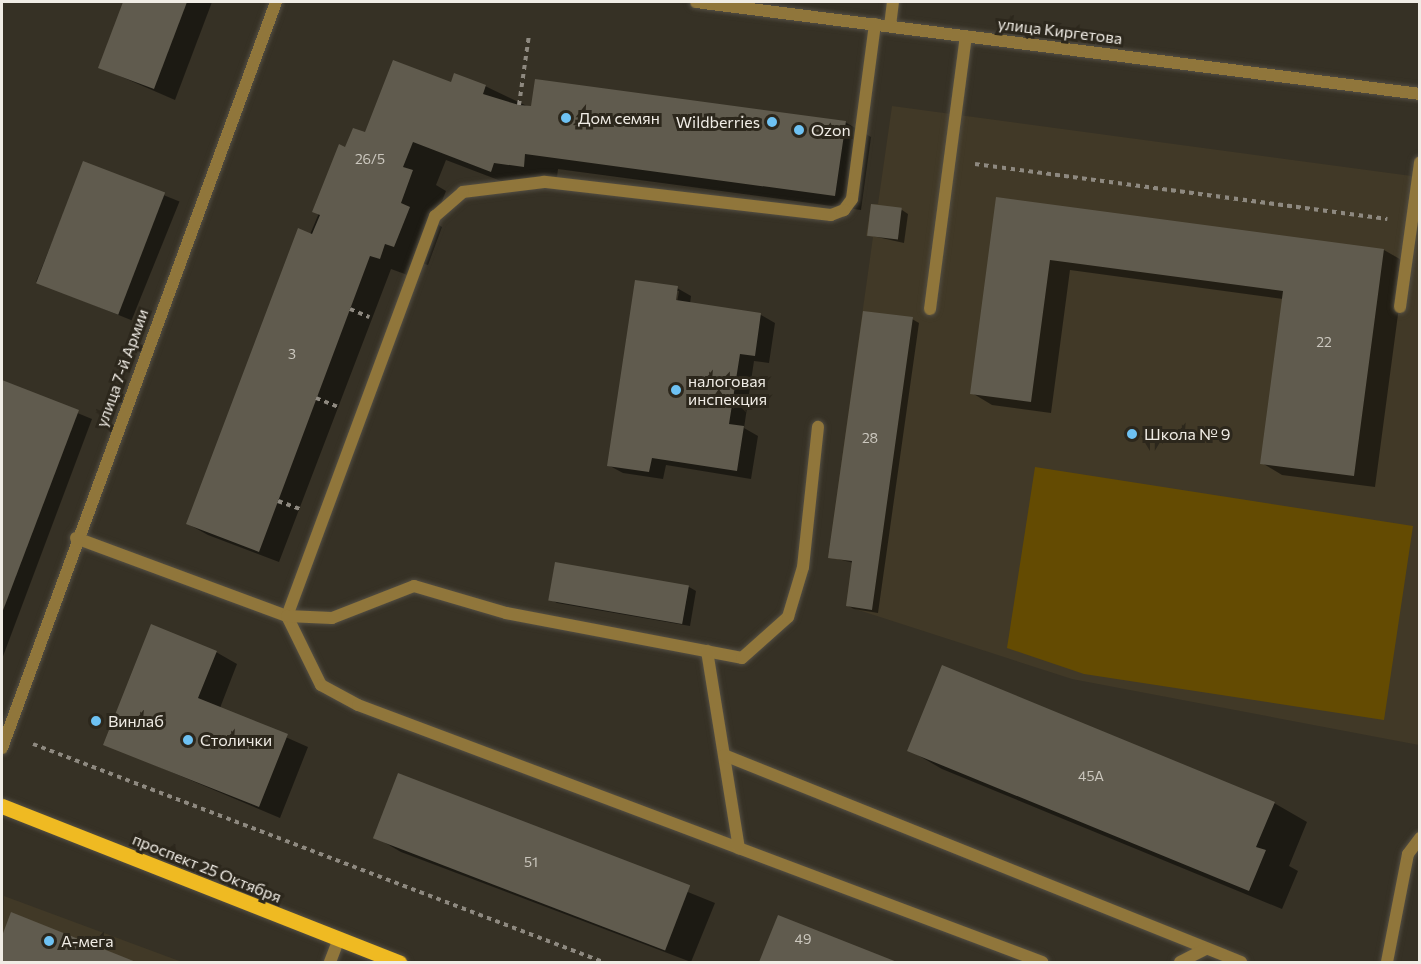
<!DOCTYPE html>
<meta charset="utf-8">
<style>
body{margin:0}
#map{position:relative;width:1421px;height:964px;overflow:hidden;background:#363125;font-family:Commissioner,sans-serif}
div>[style]{position:absolute}
.built>*{inset:0;background:#413927}
.green>*{inset:0;background:#644b02}
.shadow>*{inset:0;background:#0007;transform-origin:0 0}
.building>*{inset:0;background:#605b4e;transform-origin:0 0}
.path>*{height:4px;margin-top:-2px;transform-origin:0;background:repeating-linear-gradient(90deg,#8e8980 0 4.5px,transparent 0 9px)}
.roads{filter:drop-shadow(0 0 2px #544f44) drop-shadow(0 0 2px #544f44)}
.service>*{height:12px;margin:-6px;padding:0 6px;transform-origin:6px;border-radius:6px;background:#90763b}
.minor>*{height:12px;margin:-6px;padding:0 6px;transform-origin:6px;border-radius:6px;background:#90763b}
.tertiary>*{height:12px;margin:-6px;padding:0 6px;transform-origin:6px;border-radius:6px;background:#90763b}
.primary>*{height:15px;margin:-7.5px;padding:0 7.5px;transform-origin:7.5px;border-radius:7.5px;background:#efba22}
.dots>*{width:16px;height:16px;translate:-50% -50%;box-sizing:border-box;border:3px solid #2c271c;border-radius:50%}
span{translate:-50% -50%;white-space:nowrap;text-align:center;line-height:1.15;-webkit-text-stroke:6px #2c271c;paint-order:stroke}
.number-label{font-size:14px;color:#ccc8bf}
.number-label span{-webkit-text-stroke-width:0}
.street-label{font-size:16px;color:#f0ece5}
.poi-label{font-size:16px;color:#f0ece5}
.left{translate:0 -50%;text-align:left}
.right{translate:-100% -50%;text-align:right}
.frame{position:absolute;inset:0;border:3px solid #f0ece5;pointer-events:none}
</style>
<div id="map">
<div class="built">
<div style="clip-path:polygon(892px 106px,1419px 177px,1419px 745px,1072px 679px,846px 606px,852px 562px,828px 558px,873px 237px,866px 236px,871px 204px,878px 204px)"></div>
<div style="clip-path:polygon(4px 896px,182px 962px,2px 962px)"></div>
</div>
<div class="green">
<div style="clip-path:polygon(1035px 467px,1413px 526px,1384px 720px,1084px 674px,1007px 648px)"></div>
</div>
<div class="shadow">
<div style="clip-path:polygon(124px 2px,212px 2px,175px 100px,99px 67px)"></div>
<div style="clip-path:polygon(452px 84px,485px 86px,531px 108px,845px 122px,871px 137px,861px 210px,558px 169px,556px 185px,524px 190px,446px 160px,436px 185px,446px 191px,434px 222px,442px 227px,428px 265px,419px 262px,413px 277px,391px 269px,279px 562px,208px 535px,188px 524px,346px 149px)"></div>
<div style="left:84px;top:163px;width:103px;height:128px;rotate:22deg"></div>
<div style="clip-path:polygon(998px 199px,1384px 250px,1405px 262px,1375px 487px,1282px 475px,1262px 463px,1283px 299px,1070px 270px,1051px 413px,992px 405px,972px 393px)"></div>
<div style="clip-path:polygon(902px 210px,908px 214px,904px 243px,868px 235px)"></div>
<div style="clip-path:polygon(evenodd,636px 281px,677px 288px,691px 296px,690px 304px,761px 315px,775px 323px,769px 363px,754px 361px,744px 428px,758px 436px,751px 479px,666px 465px,663px 479px,623px 473px,608px 465px,636px 281px,675px 291px,679px 291px,676px 308px,673px 307px,675px 291px)"></div>
<div style="clip-path:polygon(912px 319px,919px 323px,878px 613px,854px 609px,848px 606px,854px 563px,829px 557px)"></div>
<div style="clip-path:polygon(2px 382px,92px 419px,2px 659px)"></div>
<div style="clip-path:polygon(556px 564px,689px 587px,696px 591px,690px 626px,557px 603px,550px 599px)"></div>
<div style="clip-path:polygon(216px 652px,237px 664px,220px 708px,308px 747px,280px 818px,105px 744px)"></div>
<div style="clip-path:polygon(909px 750px,1274px 803px,1307px 822px,1289px 866px,1298px 871px,1282px 909px,942px 769px)"></div>
<div style="clip-path:polygon(399px 775px,715px 903px,691px 962px,401px 852px,375px 837px)"></div>
<div style="clip-path:polygon(12px 914px,133px 962px,2px 962px,2px 940px)"></div>
<div style="clip-path:polygon(779px 917px,893px 962px,761px 962px)"></div>
</div>
<div class="building">
<div style="clip-path:polygon(123px 2px,187px 2px,154px 89px,98px 68px)"></div>
<div style="clip-path:polygon(393px 60px,451px 82px,454px 73px,486px 85px,483px 94px,519px 105px,531px 106px,535px 79px,846px 121px,835px 196px,525px 154px,524px 167px,494px 163px,491px 172px,413px 142px,403px 167px,413px 170px,401px 203px,410px 207px,394px 247px,385px 244px,380px 259px,370px 256px,259px 552px,186px 524px,298px 228px,312px 234px,320px 215px,312px 212px,339px 144px,345px 147px,353px 128px,365px 132px)"></div>
<div style="left:83px;top:161px;width:88px;height:131px;rotate:21deg"></div>
<div style="clip-path:polygon(996px 197px,1384px 249px,1354px 476px,1260px 464px,1283px 291px,1050px 260px,1031px 402px,970px 394px)"></div>
<div style="left:871px;top:204px;width:31px;height:32px;rotate:7deg"></div>
<div style="clip-path:polygon(635px 280px,678px 286px,676px 300px,761px 313px,755px 356px,740px 354px,729px 424px,744px 426px,737px 471px,652px 458px,649px 472px,607px 466px)"></div>
<div style="clip-path:polygon(863px 311px,913px 317px,872px 610px,846px 606px,852px 561px,828px 558px)"></div>
<div style="clip-path:polygon(2px 380px,79px 410px,2px 613px)"></div>
<div style="left:555px;top:562px;width:136px;height:39px;rotate:10deg"></div>
<div style="clip-path:polygon(151px 624px,217px 651px,198px 698px,288px 734px,259px 807px,103px 745px)"></div>
<div style="clip-path:polygon(942px 665px,1275px 802px,1256px 847px,1266px 850px,1249px 891px,907px 751px)"></div>
<div style="left:398px;top:773px;width:313px;height:70px;rotate:21deg"></div>
<div style="clip-path:polygon(11px 912px,136px 962px,2px 962px,2px 936px)"></div>
<div style="clip-path:polygon(778px 915px,897px 962px,759px 962px)"></div>
</div>
<div class="path">
<div style="left:519px;top:105px;width:71px;rotate:-81.9deg"></div>
<div style="left:975px;top:164px;width:416px;rotate:7.6deg"></div>
<div style="left:350px;top:309px;width:21px;rotate:23deg"></div>
<div style="left:316px;top:398px;width:24px;rotate:22deg"></div>
<div style="left:278px;top:501px;width:23px;rotate:20deg"></div>
<div style="left:33px;top:744px;width:610px;rotate:20.93deg"></div>
</div>
<div class="roads">
<div class="service">
<div style="left:875px;top:24px;width:177px;rotate:97.5deg"></div>
<div style="left:852px;top:199px;width:14px;rotate:126deg"></div>
<div style="left:844px;top:210px;width:14px;rotate:159deg"></div>
<div style="left:831px;top:215px;width:289px;rotate:-173.4deg"></div>
<div style="left:544px;top:182px;width:82px;rotate:173deg"></div>
<div style="left:463px;top:192px;width:37px;rotate:139deg"></div>
<div style="left:435px;top:216px;width:427px;rotate:110.3deg"></div>
<div style="left:287px;top:616px;width:77px;rotate:63.8deg"></div>
<div style="left:321px;top:685px;width:42px;rotate:28.4deg"></div>
<div style="left:358px;top:705px;width:731px;rotate:20.59deg"></div>
<div style="left:890px;top:26px;width:24px;rotate:-83deg"></div>
<div style="left:1400px;top:307px;width:146px;rotate:-82.1deg"></div>
<div style="left:930px;top:309px;width:275px;rotate:-82.5deg"></div>
<div style="left:76px;top:538px;width:225px;rotate:20.3deg"></div>
<div style="left:287px;top:616px;width:45px;rotate:2.5deg"></div>
<div style="left:332px;top:618px;width:88px;rotate:-21.3deg"></div>
<div style="left:414px;top:586px;width:96px;rotate:16.4deg"></div>
<div style="left:506px;top:613px;width:240px;rotate:10.8deg"></div>
<div style="left:742px;top:658px;width:62px;rotate:-41.7deg"></div>
<div style="left:788px;top:617px;width:52px;rotate:-73.3deg"></div>
<div style="left:803px;top:567px;width:141px;rotate:-83.9deg"></div>
<div style="left:707px;top:651px;width:200px;rotate:80.8deg"></div>
<div style="left:724px;top:755px;width:557px;rotate:21.82deg"></div>
<div style="left:330px;top:962px;width:25px;rotate:-69deg"></div>
<div style="left:1180px;top:962px;width:29px;rotate:-27deg"></div>
<div style="left:1387px;top:962px;width:110px;rotate:-79deg"></div>
<div style="left:1408px;top:854px;width:20px;rotate:-53deg"></div>
</div>
<div class="minor">
<div style="left:696px;top:2px;width:730px;rotate:7.24deg"></div>
</div>
<div class="tertiary">
<div style="left:2px;top:748px;width:795px;rotate:-69.83deg"></div>
</div>
<div class="primary">
<div style="left:2px;top:806px;width:427px;rotate:21.5deg"></div>
</div>
</div>
<div class="dots">
<div style="left:566px;top:118px;background:#6ec2f3"></div>
<div style="left:772px;top:122px;background:#6ec2f3"></div>
<div style="left:799px;top:130px;background:#6ec2f3"></div>
<div style="left:676px;top:390px;background:#6ec2f3"></div>
<div style="left:1132px;top:434px;background:#6ec2f3"></div>
<div style="left:96px;top:721px;background:#6ec2f3"></div>
<div style="left:188px;top:740px;background:#6ec2f3"></div>
<div style="left:49px;top:941px;background:#6ec2f3"></div>
</div>
<div class="number-label">
<span style="left:370px;top:159px">26/5</span>
<span style="left:1324px;top:342px">22</span>
<span style="left:292px;top:354px">3</span>
<span style="left:870px;top:438px">28</span>
<span style="left:1091px;top:776px">45А</span>
<span style="left:531px;top:862px">51</span>
<span style="left:803px;top:939px">49</span>
</div>
<div class="street-label">
<span style="left:1060px;top:31px;rotate:7deg">улица Киргетова</span>
<span style="left:122px;top:368px;rotate:-70deg">улица 7-й Армии</span>
<span style="left:207px;top:868px;rotate:22deg">проспект 25 Октября</span>
</div>
<div class="poi-label">
<span class="left" style="left:578px;top:118px">Дом семян</span>
<span class="right" style="left:760px;top:122px">Wildberries</span>
<span class="left" style="left:811px;top:130px">Ozon</span>
<span class="left" style="left:688px;top:390px">налоговая<br>инспекция</span>
<span class="left" style="left:1144px;top:434px">Школа № 9</span>
<span class="left" style="left:108px;top:721px">Винлаб</span>
<span class="left" style="left:200px;top:740px">Столички</span>
<span class="left" style="left:61px;top:941px">А-мега</span>
</div>
<div class="frame"></div>
</div>
